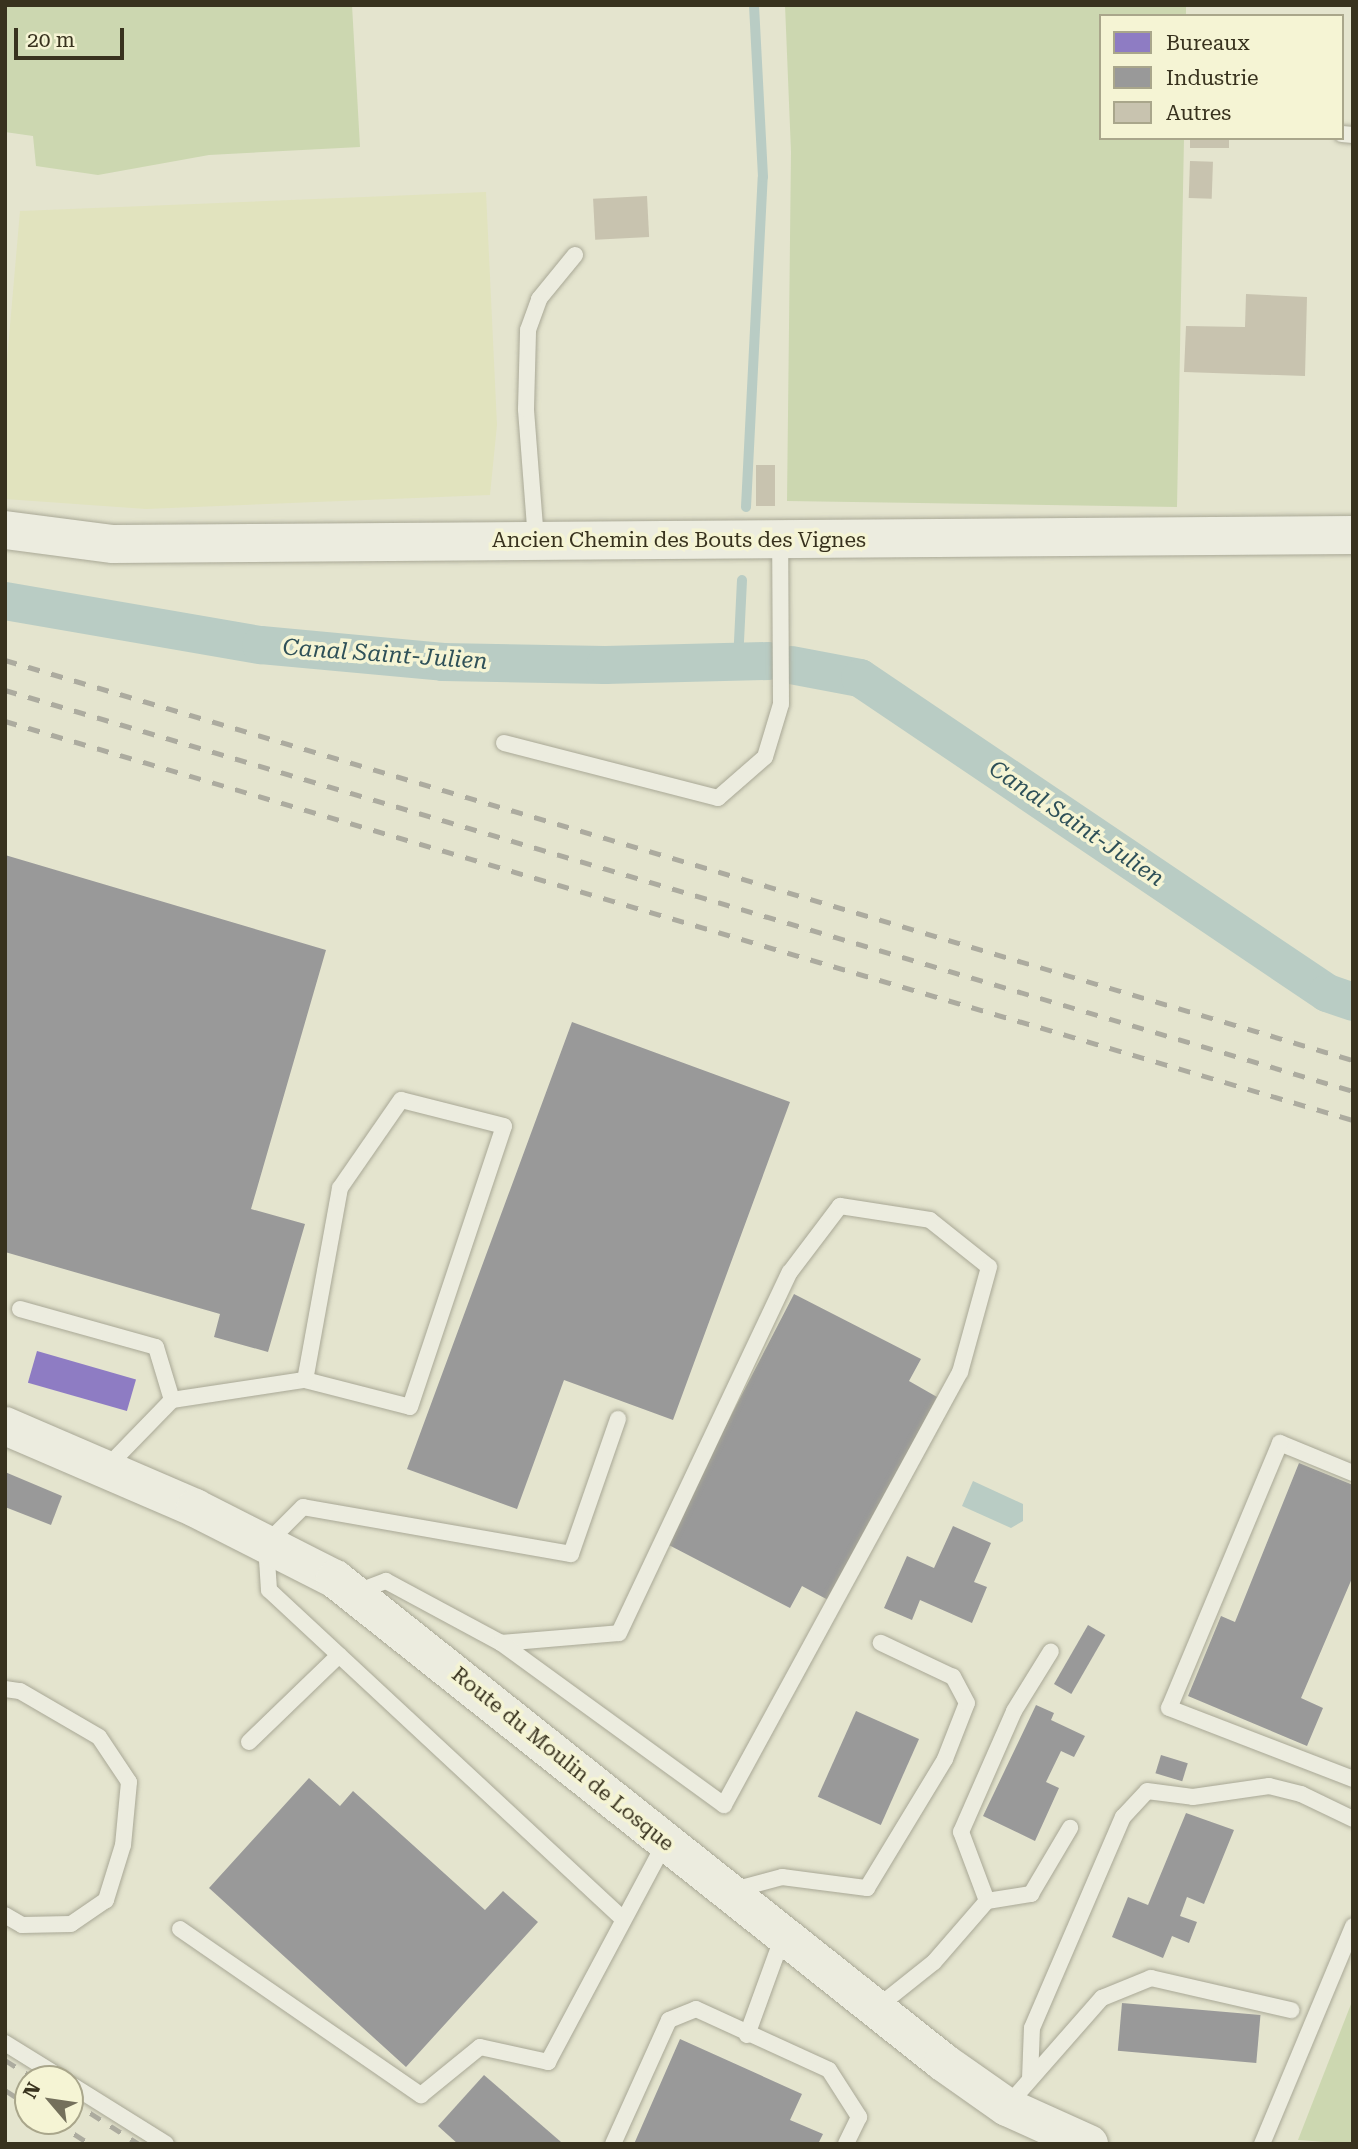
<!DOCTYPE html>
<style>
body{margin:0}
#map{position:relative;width:1358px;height:2149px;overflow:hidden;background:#e4e4ce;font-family:"Roboto Serif",serif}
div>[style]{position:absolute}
.farmland>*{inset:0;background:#e1e3be}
.green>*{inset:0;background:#ccd7b0}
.water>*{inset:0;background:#b9ccc4}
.offices>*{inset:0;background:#8e7cc3;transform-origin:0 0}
.industry>*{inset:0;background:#999;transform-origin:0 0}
.stream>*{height:10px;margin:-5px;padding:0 5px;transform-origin:5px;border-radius:5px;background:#b9ccc4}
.canal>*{height:38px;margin:-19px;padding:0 19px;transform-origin:19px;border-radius:19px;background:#b9ccc4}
.building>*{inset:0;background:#c8c3af;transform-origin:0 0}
.roads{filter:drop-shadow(0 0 2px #a9a896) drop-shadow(0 0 2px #a9a896)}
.service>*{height:16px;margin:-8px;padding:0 8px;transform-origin:8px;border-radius:8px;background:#ececdf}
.tertiary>*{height:38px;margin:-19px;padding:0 19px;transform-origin:19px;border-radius:19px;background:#ececdf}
.rail>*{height:5px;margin-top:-2.5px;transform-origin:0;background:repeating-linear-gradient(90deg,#acab9f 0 12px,transparent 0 24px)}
span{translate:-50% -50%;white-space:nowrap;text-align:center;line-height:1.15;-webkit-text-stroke:7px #f5f4d4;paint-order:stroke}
.street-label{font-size:21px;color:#38321e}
.water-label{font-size:23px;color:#2e5058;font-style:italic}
.frame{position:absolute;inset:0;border:7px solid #38321e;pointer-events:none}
.legend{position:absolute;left:1099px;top:14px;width:245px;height:126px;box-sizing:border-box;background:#f5f4d4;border:2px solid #a9a68b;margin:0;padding:9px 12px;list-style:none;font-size:21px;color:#38321e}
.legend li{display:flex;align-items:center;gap:14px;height:35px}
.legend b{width:35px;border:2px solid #a9a68b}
.north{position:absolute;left:14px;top:2065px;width:70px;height:70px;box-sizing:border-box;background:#f5f4d4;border:2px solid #a9a68b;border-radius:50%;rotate:299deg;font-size:19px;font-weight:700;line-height:28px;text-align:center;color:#38321e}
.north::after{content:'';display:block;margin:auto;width:24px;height:32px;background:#74705c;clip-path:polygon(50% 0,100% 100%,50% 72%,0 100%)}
.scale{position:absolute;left:14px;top:28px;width:110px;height:32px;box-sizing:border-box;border:4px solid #38321e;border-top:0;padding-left:9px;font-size:21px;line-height:24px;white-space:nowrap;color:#38321e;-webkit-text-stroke:5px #f5f4d4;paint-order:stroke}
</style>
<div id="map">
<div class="farmland">
<div style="clip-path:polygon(486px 192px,497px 425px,490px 495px,146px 509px,5px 499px,5px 383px,20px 211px)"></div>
</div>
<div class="green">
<div style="clip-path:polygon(5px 5px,352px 5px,360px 147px,209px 155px,98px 175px,36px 166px,33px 136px,5px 132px)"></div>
<div style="clip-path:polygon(785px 5px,1186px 5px,1186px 16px,1101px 16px,1101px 138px,1184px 138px,1177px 507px,787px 501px,791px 152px)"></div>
<div style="clip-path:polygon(1353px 1999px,1353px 2144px,1298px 2140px)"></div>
</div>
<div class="water">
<div style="clip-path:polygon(973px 1481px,1023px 1504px,1023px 1521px,1011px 1528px,962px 1506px)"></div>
</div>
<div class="offices">
<div style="left:37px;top:1351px;width:103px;height:33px;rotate:16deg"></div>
</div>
<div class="industry">
<div style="clip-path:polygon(5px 855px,326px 950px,251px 1209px,305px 1224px,268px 1352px,214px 1337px,220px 1314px,5px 1252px)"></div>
<div style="clip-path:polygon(572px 1022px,790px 1102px,673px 1420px,564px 1380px,517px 1509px,407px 1469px)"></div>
<div style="clip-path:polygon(794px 1294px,921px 1359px,909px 1381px,937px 1397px,830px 1601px,802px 1586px,790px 1608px,665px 1543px)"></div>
<div style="clip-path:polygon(1299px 1463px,1353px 1485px,1353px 1576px,1301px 1698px,1323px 1708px,1307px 1746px,1188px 1696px,1221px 1616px,1235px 1622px)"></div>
<div style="clip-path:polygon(5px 1472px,62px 1496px,51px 1525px,5px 1507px)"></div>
<div style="clip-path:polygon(953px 1526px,991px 1543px,974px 1582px,987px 1587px,972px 1623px,920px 1600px,912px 1620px,884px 1608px,907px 1556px,934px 1568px)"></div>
<div style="left:1088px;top:1625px;width:20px;height:68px;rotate:30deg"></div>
<div style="clip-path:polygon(1036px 1705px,1054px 1713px,1051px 1720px,1085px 1736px,1074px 1757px,1061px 1751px,1046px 1782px,1059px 1788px,1035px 1841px,983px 1816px)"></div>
<div style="left:856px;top:1711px;width:69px;height:94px;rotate:24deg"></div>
<div style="left:1161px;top:1755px;width:28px;height:19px;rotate:17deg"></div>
<div style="clip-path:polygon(309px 1778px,340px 1806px,353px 1791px,485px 1910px,503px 1891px,538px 1922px,406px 2067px,209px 1888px)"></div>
<div style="clip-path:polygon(1186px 1813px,1234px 1830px,1204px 1904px,1187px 1897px,1180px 1916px,1197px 1922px,1189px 1943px,1172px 1936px,1163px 1958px,1112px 1937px,1128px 1897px,1148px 1905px)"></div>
<div style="left:1122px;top:2003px;width:139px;height:48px;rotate:5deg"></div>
<div style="clip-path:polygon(680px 2039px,802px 2094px,790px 2120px,823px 2134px,818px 2144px,634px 2144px)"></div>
<div style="clip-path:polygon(484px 2075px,561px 2142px,458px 2144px,438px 2126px)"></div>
</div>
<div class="stream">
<div style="left:746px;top:507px;width:330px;rotate:-87.1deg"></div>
<div style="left:763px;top:177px;width:172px;rotate:-93deg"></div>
<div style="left:738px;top:662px;width:82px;rotate:-87.2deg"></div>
</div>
<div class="canal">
<div style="left:5px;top:601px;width:260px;rotate:9.8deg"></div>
<div style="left:261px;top:645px;width:183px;rotate:5.3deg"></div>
<div style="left:443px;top:662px;width:162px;rotate:1.1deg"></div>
<div style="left:605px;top:665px;width:164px;rotate:-1.4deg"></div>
<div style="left:791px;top:665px;width:70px;rotate:10.7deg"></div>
<div style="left:860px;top:678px;width:563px;rotate:34deg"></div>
<div style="left:1327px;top:993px;width:28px;rotate:19deg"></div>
</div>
<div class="building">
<div style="left:1190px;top:138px;width:39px;height:10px"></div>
<div style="left:1190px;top:161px;width:23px;height:37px;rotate:2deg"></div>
<div style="left:647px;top:196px;width:41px;height:54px;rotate:87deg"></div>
<div style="clip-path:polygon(1246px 294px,1307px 297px,1305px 376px,1184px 372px,1186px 326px,1245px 327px)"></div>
<div style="left:756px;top:465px;width:19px;height:41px"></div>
</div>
<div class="roads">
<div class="service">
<div style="left:1342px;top:134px;width:11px;rotate:5deg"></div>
<div style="left:536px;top:540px;width:131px;rotate:-94.4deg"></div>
<div style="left:526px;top:409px;width:79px;rotate:-88.5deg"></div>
<div style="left:528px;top:330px;width:33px;rotate:-70deg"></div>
<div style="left:539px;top:299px;width:57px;rotate:-50.7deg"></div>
<div style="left:504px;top:743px;width:221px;rotate:14.4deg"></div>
<div style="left:718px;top:798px;width:62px;rotate:-41.1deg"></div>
<div style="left:765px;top:757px;width:55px;rotate:-73.2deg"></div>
<div style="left:781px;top:704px;width:165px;rotate:-90.3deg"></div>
<div style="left:20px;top:1309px;width:141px;rotate:15.6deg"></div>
<div style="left:156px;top:1347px;width:55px;rotate:73.2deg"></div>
<div style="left:618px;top:1419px;width:143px;rotate:109.2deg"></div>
<div style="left:571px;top:1554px;width:272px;rotate:-170.1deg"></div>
<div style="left:303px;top:1507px;width:52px;rotate:135deg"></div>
<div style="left:266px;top:1544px;width:46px;rotate:86.3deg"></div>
<div style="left:269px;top:1590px;width:483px;rotate:42.9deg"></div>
<div style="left:105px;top:1469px;width:96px;rotate:-45.8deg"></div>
<div style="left:172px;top:1400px;width:134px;rotate:-8.6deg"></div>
<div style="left:305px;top:1380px;width:108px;rotate:14.4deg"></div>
<div style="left:410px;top:1407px;width:296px;rotate:-71.5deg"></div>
<div style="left:504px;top:1126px;width:106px;rotate:-165.8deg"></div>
<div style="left:401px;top:1100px;width:107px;rotate:124.7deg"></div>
<div style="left:340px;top:1188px;width:195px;rotate:100.3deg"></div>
<div style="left:1353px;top:1473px;width:79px;rotate:-157.7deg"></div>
<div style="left:1280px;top:1443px;width:287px;rotate:112.7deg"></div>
<div style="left:1169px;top:1708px;width:197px;rotate:21.1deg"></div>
<div style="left:357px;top:1592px;width:31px;rotate:-21deg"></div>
<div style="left:386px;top:1581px;width:131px;rotate:28.3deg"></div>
<div style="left:501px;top:1643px;width:118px;rotate:-4.8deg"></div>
<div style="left:619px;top:1633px;width:399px;rotate:-64.7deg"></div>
<div style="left:790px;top:1272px;width:83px;rotate:-52.9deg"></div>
<div style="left:840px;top:1206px;width:91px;rotate:8.8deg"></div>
<div style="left:930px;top:1220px;width:75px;rotate:38.5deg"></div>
<div style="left:989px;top:1267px;width:109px;rotate:105.4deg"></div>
<div style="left:960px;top:1372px;width:493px;rotate:118.6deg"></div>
<div style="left:724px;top:1805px;width:276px;rotate:-144deg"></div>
<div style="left:5px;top:1689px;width:15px;rotate:8deg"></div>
<div style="left:20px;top:1691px;width:91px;rotate:30.2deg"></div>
<div style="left:99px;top:1737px;width:54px;rotate:56.3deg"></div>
<div style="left:129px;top:1782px;width:63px;rotate:95.4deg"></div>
<div style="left:123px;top:1845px;width:58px;rotate:107.2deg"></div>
<div style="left:106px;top:1900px;width:42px;rotate:145.6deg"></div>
<div style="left:71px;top:1924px;width:49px;rotate:178.8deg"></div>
<div style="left:22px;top:1925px;width:20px;rotate:-150deg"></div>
<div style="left:249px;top:1742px;width:125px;rotate:-44deg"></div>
<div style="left:730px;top:1891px;width:54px;rotate:-15.1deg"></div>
<div style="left:782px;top:1877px;width:86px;rotate:7.4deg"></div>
<div style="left:867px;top:1888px;width:151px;rotate:-58.8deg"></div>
<div style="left:945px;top:1759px;width:60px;rotate:-68.6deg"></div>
<div style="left:967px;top:1703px;width:30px;rotate:-118deg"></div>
<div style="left:953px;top:1677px;width:80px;rotate:-154.7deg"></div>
<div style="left:987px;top:1901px;width:74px;rotate:-110.6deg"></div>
<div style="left:961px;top:1832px;width:132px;rotate:-66.3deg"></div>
<div style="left:1014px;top:1711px;width:70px;rotate:-58.3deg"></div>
<div style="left:180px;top:1929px;width:293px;rotate:34.6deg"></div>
<div style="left:421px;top:2095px;width:76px;rotate:-39.1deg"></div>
<div style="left:480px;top:2047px;width:70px;rotate:12.4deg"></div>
<div style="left:548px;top:2062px;width:251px;rotate:-61.9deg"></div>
<div style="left:875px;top:2009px;width:75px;rotate:-38.5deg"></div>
<div style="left:934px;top:1962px;width:81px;rotate:-49deg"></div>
<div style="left:987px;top:1901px;width:45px;rotate:-9deg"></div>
<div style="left:1031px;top:1894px;width:77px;rotate:-59.4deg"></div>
<div style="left:747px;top:2035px;width:105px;rotate:-70deg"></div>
<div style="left:5px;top:2043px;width:68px;rotate:31.8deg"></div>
<div style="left:1030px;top:2079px;width:51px;rotate:-87.8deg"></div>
<div style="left:1032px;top:2028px;width:230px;rotate:-66.7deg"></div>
<div style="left:1123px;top:1817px;width:35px;rotate:-47deg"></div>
<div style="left:1147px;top:1791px;width:46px;rotate:7.4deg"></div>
<div style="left:1193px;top:1797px;width:77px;rotate:-8.2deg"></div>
<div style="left:1269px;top:1786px;width:33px;rotate:14deg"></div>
<div style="left:1301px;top:1794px;width:58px;rotate:25.7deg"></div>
<div style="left:70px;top:2084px;width:113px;rotate:32deg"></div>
<div style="left:1007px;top:2106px;width:144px;rotate:-48.7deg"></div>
<div style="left:1102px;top:1998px;width:53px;rotate:-22.2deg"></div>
<div style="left:1151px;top:1978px;width:144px;rotate:12.9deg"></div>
<div style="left:613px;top:2144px;width:136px;rotate:-65.7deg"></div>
<div style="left:669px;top:2020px;width:29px;rotate:-22deg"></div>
<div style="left:696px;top:2009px;width:146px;rotate:24.6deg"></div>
<div style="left:829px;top:2070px;width:56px;rotate:57.4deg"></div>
<div style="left:859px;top:2117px;width:30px;rotate:116deg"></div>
<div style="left:1262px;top:2144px;width:236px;rotate:-67.3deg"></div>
</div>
<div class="tertiary">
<div style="left:5px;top:530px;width:109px;rotate:7.4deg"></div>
<div style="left:113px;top:544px;width:1240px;rotate:-0.42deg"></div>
<div style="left:5px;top:1426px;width:207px;rotate:23.3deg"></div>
<div style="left:195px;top:1508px;width:157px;rotate:26.9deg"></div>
<div style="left:335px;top:1579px;width:777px;rotate:38.46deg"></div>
<div style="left:943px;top:2062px;width:78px;rotate:35.1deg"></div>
<div style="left:1007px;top:2107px;width:90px;rotate:24.3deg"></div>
</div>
</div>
<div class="rail">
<div style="left:5px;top:660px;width:1406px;rotate:16.53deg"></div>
<div style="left:5px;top:690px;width:1406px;rotate:16.57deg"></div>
<div style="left:5px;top:721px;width:1406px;rotate:16.49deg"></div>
<div style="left:5px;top:2060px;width:36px;rotate:32deg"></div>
<div style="left:5px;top:2090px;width:27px;rotate:33deg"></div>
<div style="left:70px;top:2100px;width:82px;rotate:32.5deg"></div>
<div style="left:54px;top:2121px;width:43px;rotate:32.6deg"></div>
</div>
<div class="street-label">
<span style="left:679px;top:540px">Ancien Chemin des Bouts des Vignes</span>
<span style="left:563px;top:1759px;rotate:39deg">Route du Moulin de Losque</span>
</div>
<div class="water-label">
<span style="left:385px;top:655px;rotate:4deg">Canal Saint-Julien</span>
<span style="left:1076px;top:824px;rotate:34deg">Canal Saint-Julien</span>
</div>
<div class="frame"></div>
<ul class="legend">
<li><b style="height:19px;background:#8e7cc3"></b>Bureaux</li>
<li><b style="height:19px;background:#999"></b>Industrie</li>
<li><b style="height:19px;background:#c8c3af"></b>Autres</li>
</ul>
<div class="north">N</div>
<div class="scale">20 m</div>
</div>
